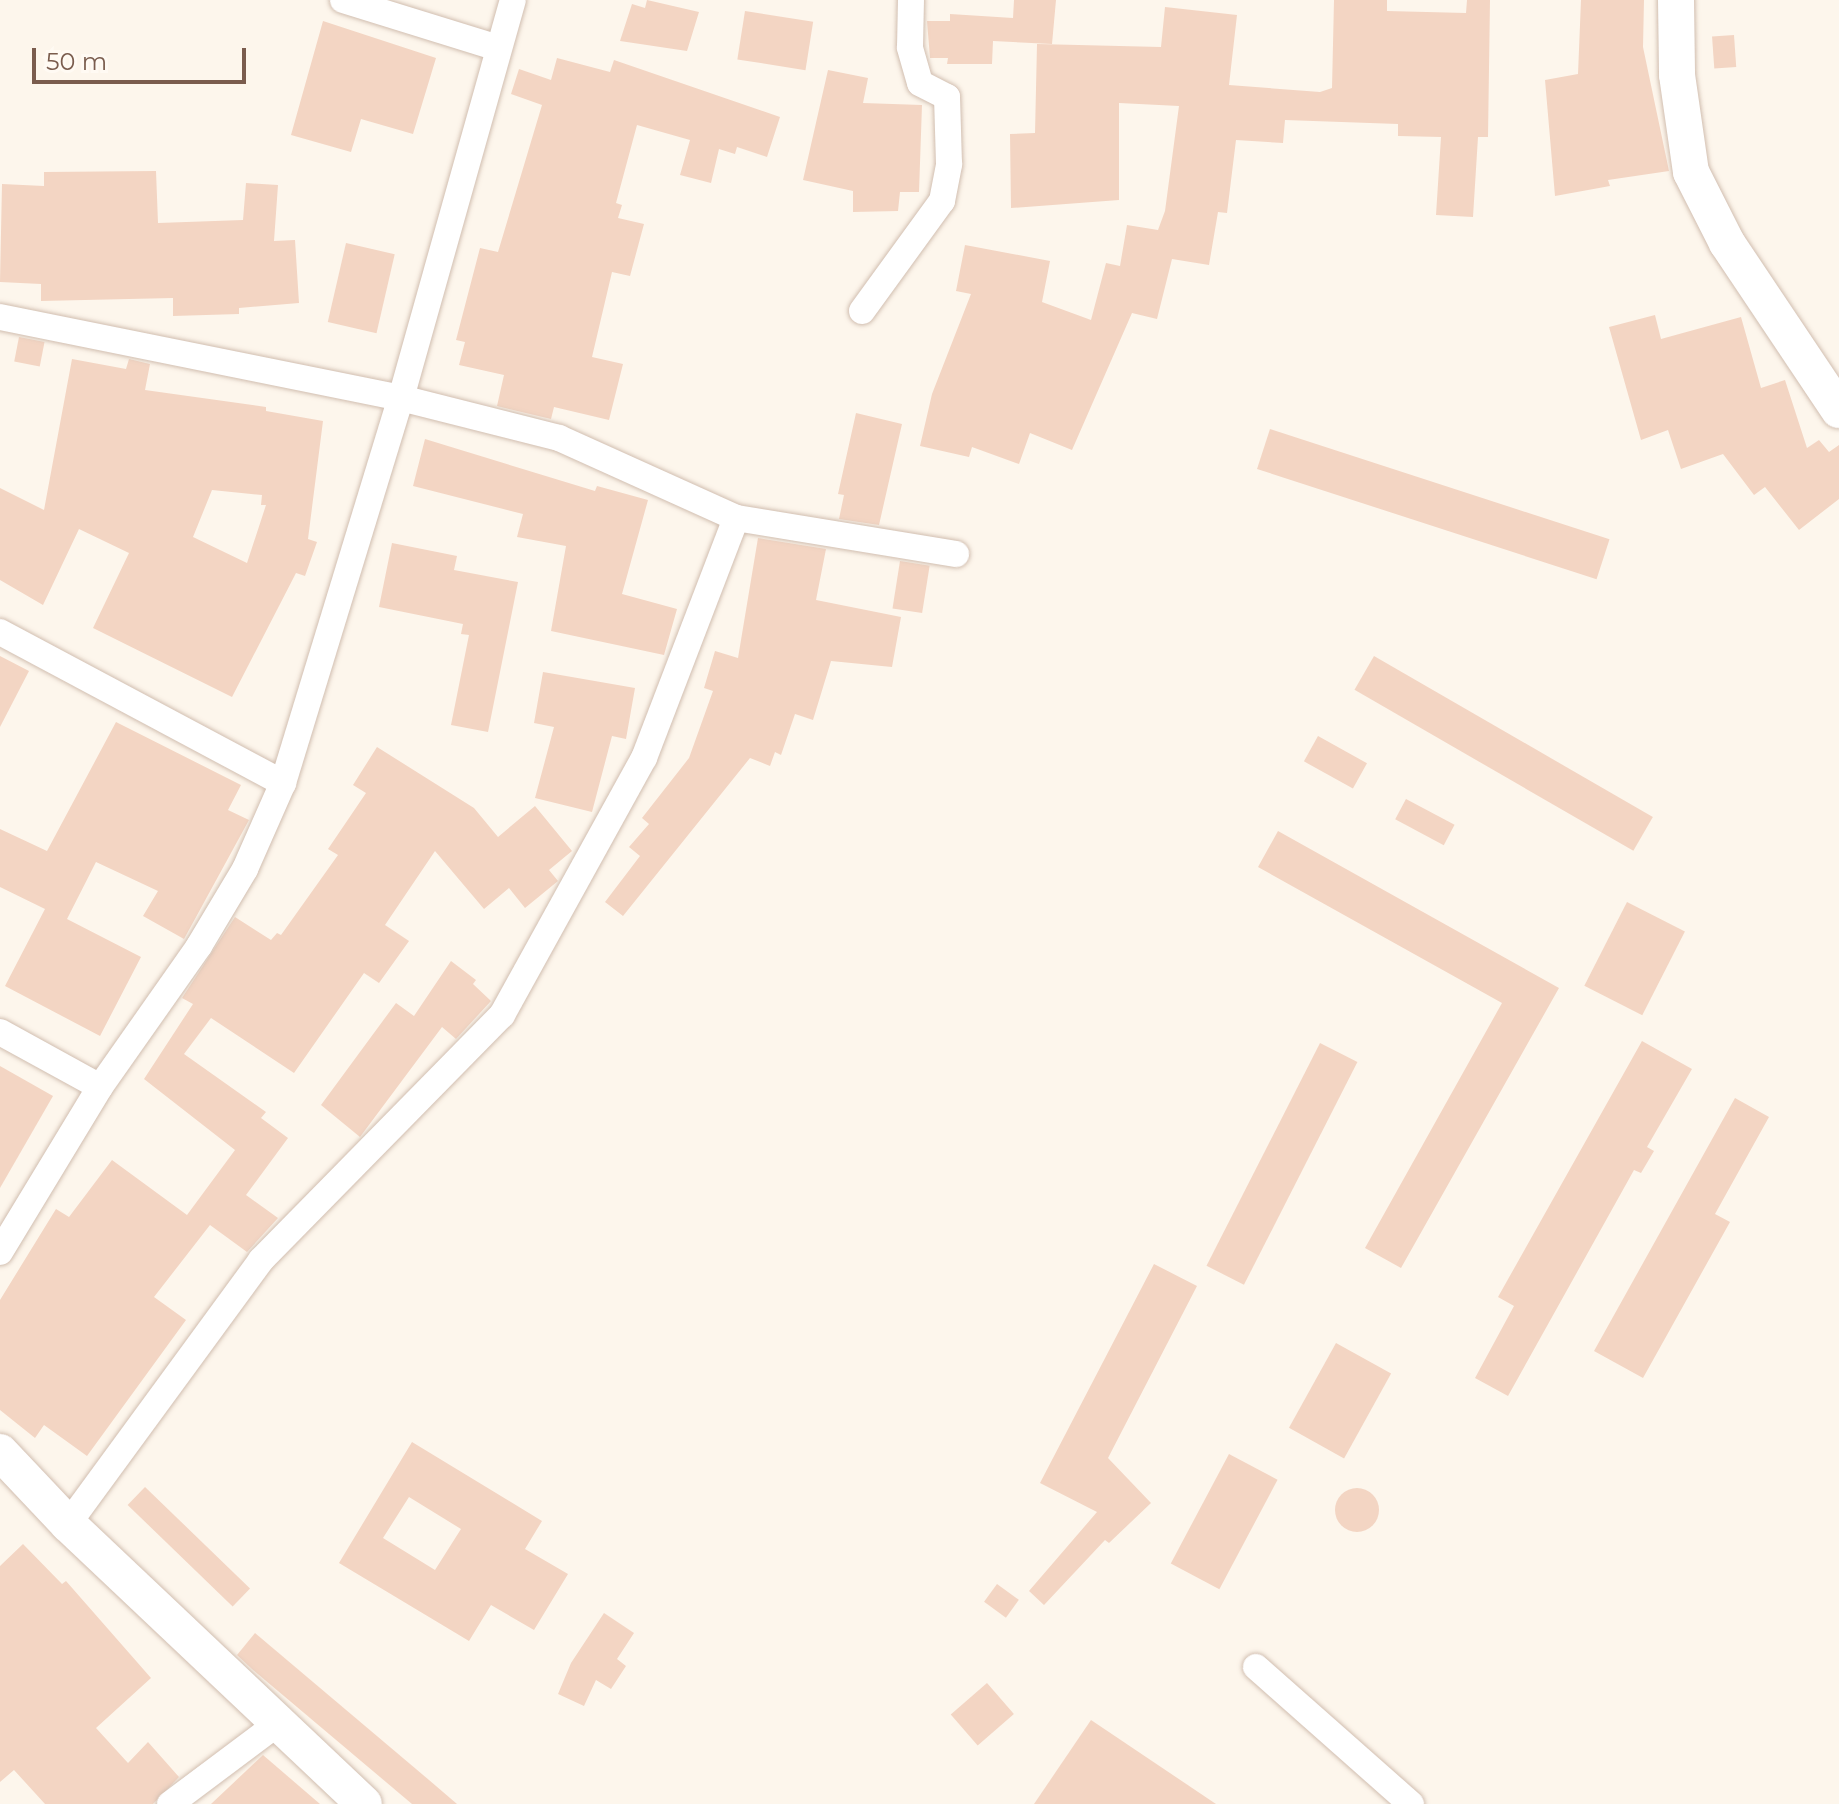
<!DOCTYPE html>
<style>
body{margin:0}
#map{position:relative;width:1839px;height:1804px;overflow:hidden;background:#fdf6ec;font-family:Montserrat,sans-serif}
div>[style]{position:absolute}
.building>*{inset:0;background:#f3d5c3;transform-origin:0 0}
.round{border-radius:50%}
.roads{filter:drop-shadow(0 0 2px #d1beb0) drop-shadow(0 0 2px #d1beb0)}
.street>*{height:26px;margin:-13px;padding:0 13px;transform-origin:13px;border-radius:13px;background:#fff}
.secondary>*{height:36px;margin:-18px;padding:0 18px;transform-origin:18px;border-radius:18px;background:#fff}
span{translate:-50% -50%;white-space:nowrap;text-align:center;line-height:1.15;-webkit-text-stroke:8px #fffaf3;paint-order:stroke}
.scale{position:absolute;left:32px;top:48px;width:214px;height:36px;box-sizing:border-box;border:4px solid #7a5c4d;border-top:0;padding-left:10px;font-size:24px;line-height:28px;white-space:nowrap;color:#7a5c4d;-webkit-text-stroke:6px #fffaf3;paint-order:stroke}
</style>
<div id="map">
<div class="building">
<div style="clip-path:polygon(647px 0,699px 12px,687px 51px,620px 41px,632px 4px,645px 8px)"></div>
<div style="clip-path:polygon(1014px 0,1056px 0,1052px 44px,993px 41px,992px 64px,947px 64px,948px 58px,930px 58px,927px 21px,950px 21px,950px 14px,1013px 18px)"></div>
<div style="clip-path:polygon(1334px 0,1387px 0,1387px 11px,1466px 13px,1467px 0,1490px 0,1488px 137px,1478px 137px,1473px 217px,1436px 215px,1441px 137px,1398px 136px,1398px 124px,1285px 120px,1283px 143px,1236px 140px,1227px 213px,1218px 212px,1209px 265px,1172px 259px,1157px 319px,1132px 313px,1072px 450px,1030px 433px,1019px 464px,972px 447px,969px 457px,920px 446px,932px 394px,971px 294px,956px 291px,965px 245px,1050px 261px,1042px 302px,1091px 320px,1106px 263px,1120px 266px,1127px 225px,1158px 230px,1165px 211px,1179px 106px,1119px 103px,1119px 200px,1011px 208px,1010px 134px,1035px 133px,1037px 44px,1161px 47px,1165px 7px,1237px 15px,1229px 85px,1320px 92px,1332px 88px)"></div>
<div style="clip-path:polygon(1581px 0,1644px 0,1643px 47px,1669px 171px,1608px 180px,1610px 186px,1555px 196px,1545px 80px,1578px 74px)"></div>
<div style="left:745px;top:11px;width:69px;height:49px;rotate:9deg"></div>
<div style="clip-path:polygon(323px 21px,436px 58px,413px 134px,361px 119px,351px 152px,291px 135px)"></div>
<div style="left:1734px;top:35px;width:32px;height:22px;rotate:86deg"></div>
<div style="clip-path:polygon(557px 58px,610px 72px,614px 60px,780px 117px,767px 157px,737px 147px,735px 154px,719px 149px,711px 183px,680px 175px,690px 140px,637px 125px,616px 203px,622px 205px,618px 218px,644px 224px,630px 276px,612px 272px,592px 357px,623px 364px,609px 420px,554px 407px,551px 419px,497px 406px,504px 375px,459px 365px,465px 342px,456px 340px,480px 248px,498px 252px,542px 105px,511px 94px,519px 69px,551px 80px)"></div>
<div style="clip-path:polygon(828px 70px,868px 78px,863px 103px,922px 105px,919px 192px,900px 192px,898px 211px,853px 212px,853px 191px,803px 180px)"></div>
<div style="clip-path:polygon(156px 171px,158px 223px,243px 220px,246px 183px,278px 185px,274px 241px,295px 240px,299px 303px,239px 308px,239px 314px,173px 316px,173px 298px,41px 301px,41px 284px,0 282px,2px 184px,44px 186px,44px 172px)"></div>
<div style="left:346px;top:243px;width:50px;height:81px;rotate:13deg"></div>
<div style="clip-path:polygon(1655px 315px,1661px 339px,1741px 317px,1761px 388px,1785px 380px,1807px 448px,1819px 440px,1829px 452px,1839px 445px,1839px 499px,1799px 530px,1765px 487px,1754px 495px,1723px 454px,1681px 469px,1668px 430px,1641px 440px,1609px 327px)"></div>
<div style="left:19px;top:337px;width:26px;height:25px;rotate:11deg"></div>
<div style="clip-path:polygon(evenodd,72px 359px,126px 369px,129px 359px,150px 364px,145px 390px,266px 407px,266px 411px,323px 421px,308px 539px,317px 542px,305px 576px,296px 573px,232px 697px,93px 628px,129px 553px,79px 529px,43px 605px,0 580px,0 488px,44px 510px,72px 359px,212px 490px,262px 495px,261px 505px,266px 505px,247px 563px,193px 537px,212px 490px)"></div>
<div style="clip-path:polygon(856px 413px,902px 424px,879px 525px,839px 519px,844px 495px,838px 494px)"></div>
<div style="left:1270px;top:429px;width:357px;height:42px;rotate:18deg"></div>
<div style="clip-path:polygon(425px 439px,595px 491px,597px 486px,648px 500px,622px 594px,677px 609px,664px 655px,551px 631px,566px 546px,517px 537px,523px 514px,413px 486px)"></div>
<div style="clip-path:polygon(758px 538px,826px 549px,816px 600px,901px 617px,892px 667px,831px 661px,813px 720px,795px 714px,781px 755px,775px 752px,770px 766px,750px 758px,623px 916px,605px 902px,640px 856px,629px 847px,649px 824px,642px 818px,689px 758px,713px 691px,704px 688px,715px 651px,738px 658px)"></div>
<div style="clip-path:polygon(392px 543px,457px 556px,454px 570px,518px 582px,488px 732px,451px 725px,469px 635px,461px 634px,463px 624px,379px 607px)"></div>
<div style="left:900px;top:561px;width:30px;height:48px;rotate:9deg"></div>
<div style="clip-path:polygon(0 656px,29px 671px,0 727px)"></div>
<div style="left:1374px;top:656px;width:322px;height:39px;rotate:30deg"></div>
<div style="clip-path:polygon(543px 672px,635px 688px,626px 739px,612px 736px,592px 812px,535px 798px,554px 727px,534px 723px)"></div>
<div style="clip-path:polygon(116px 722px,241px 785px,228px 810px,249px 820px,184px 939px,143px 916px,158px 891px,96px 862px,67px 919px,141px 957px,100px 1036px,5px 986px,45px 909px,0 887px,0 829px,47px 851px)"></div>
<div style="left:1318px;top:736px;width:56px;height:29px;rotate:29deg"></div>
<div style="clip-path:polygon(377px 747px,474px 808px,498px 837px,535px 806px,572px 851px,549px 870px,558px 881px,525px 908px,509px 888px,484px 909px,435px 851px,385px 925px,409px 941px,379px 983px,364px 973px,294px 1073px,211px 1018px,184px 1054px,266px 1112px,261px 1118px,288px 1138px,246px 1195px,278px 1218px,247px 1252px,210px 1225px,154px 1297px,186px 1320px,87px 1456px,44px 1425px,35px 1438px,0 1410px,0 1300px,56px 1209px,69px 1217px,112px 1160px,187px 1215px,235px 1150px,144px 1079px,193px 1004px,182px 998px,235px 917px,271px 940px,277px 933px,281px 935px,338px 855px,328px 849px,366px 793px,353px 785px)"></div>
<div style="left:1406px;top:799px;width:55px;height:23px;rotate:28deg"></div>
<div style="clip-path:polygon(1278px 831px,1559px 988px,1401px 1268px,1365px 1248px,1502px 1003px,1258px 867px)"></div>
<div style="left:1627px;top:902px;width:65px;height:94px;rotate:27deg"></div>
<div style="clip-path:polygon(451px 961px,476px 980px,473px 984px,491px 1001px,456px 1039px,442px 1027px,360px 1137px,321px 1105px,396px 1003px,414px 1016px)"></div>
<div style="clip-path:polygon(1642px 1041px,1692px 1069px,1647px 1147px,1654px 1151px,1641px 1173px,1634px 1170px,1508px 1396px,1475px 1378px,1514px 1306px,1498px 1297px)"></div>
<div style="left:1320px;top:1043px;width:42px;height:250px;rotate:27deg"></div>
<div style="clip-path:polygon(0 1066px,53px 1096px,0 1188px)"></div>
<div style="clip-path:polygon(1735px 1098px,1769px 1117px,1715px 1214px,1730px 1222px,1643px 1378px,1594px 1351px)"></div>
<div style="clip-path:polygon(1154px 1264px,1197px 1286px,1108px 1458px,1151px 1503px,1109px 1543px,1105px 1540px,1044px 1605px,1029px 1591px,1097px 1512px,1040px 1483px)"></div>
<div style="left:1336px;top:1343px;width:63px;height:97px;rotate:29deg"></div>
<div style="clip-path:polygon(evenodd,412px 1442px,542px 1521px,525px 1549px,568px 1574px,534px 1630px,491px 1605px,469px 1641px,339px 1563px,412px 1442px,409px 1497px,461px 1529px,435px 1570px,383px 1538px,409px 1497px)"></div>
<div style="left:1229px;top:1454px;width:55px;height:124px;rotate:28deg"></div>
<div style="left:145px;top:1487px;width:146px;height:25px;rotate:44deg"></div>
<div class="round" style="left:1335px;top:1488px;width:44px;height:44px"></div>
<div style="clip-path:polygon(23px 1544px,62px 1584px,66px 1581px,151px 1678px,96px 1728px,128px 1763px,148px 1742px,179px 1777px,153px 1804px,45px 1804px,14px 1770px,0 1782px,0 1566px)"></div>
<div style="left:997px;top:1584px;width:27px;height:22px;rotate:36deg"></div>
<div style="clip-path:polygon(604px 1613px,634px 1633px,617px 1659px,626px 1666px,611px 1689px,596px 1680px,584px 1706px,558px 1694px,571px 1663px)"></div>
<div style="clip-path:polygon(255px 1633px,429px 1780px,457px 1804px,412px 1804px,252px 1669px,237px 1655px)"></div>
<div style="left:987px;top:1683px;width:41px;height:48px;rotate:49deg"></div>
<div style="clip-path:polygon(1091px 1720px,1216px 1804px,1034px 1804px)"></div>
<div style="clip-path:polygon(263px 1755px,320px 1804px,211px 1804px)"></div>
</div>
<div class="roads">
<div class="street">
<div style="left:343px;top:0;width:162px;rotate:17.2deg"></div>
<div style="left:862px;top:311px;width:136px;rotate:-54deg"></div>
<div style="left:942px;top:201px;width:38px;rotate:-79deg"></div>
<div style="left:949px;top:164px;width:67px;rotate:-91.7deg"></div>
<div style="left:947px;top:97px;width:30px;rotate:-153deg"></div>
<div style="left:920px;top:83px;width:37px;rotate:-106deg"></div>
<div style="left:910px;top:47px;width:47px;rotate:-88.8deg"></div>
<div style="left:0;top:317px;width:409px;rotate:11.4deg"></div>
<div style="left:401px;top:398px;width:163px;rotate:14.2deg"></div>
<div style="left:559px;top:438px;width:194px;rotate:24.3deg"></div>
<div style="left:736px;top:518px;width:223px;rotate:9.3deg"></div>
<div style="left:0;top:632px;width:321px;rotate:28.1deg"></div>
<div style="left:0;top:1032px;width:114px;rotate:28.8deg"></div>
<div style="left:0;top:1252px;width:193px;rotate:-58.8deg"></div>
<div style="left:100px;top:1087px;width:172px;rotate:-54.9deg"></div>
<div style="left:199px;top:946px;width:90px;rotate:-59.1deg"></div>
<div style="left:245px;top:869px;width:94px;rotate:-66.2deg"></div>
<div style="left:283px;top:783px;width:403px;rotate:-73deg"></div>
<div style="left:401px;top:398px;width:413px;rotate:-74.3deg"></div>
<div style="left:68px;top:1524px;width:327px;rotate:-53.8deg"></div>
<div style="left:261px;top:1260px;width:344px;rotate:-45.5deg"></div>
<div style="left:502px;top:1015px;width:294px;rotate:-61.1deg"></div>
<div style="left:644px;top:758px;width:257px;rotate:-69deg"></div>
<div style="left:1256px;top:1667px;width:207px;rotate:41.5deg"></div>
<div style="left:170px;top:1804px;width:134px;rotate:-36.8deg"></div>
</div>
<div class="secondary">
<div style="left:1676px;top:0;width:75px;rotate:89.2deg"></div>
<div style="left:1677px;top:75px;width:98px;rotate:81.8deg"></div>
<div style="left:1691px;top:172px;width:80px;rotate:63.1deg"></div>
<div style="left:1727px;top:243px;width:201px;rotate:56.2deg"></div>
<div style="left:0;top:1452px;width:99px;rotate:46.6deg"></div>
<div style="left:68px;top:1524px;width:407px;rotate:43.4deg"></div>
</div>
</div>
<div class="scale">50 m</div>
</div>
